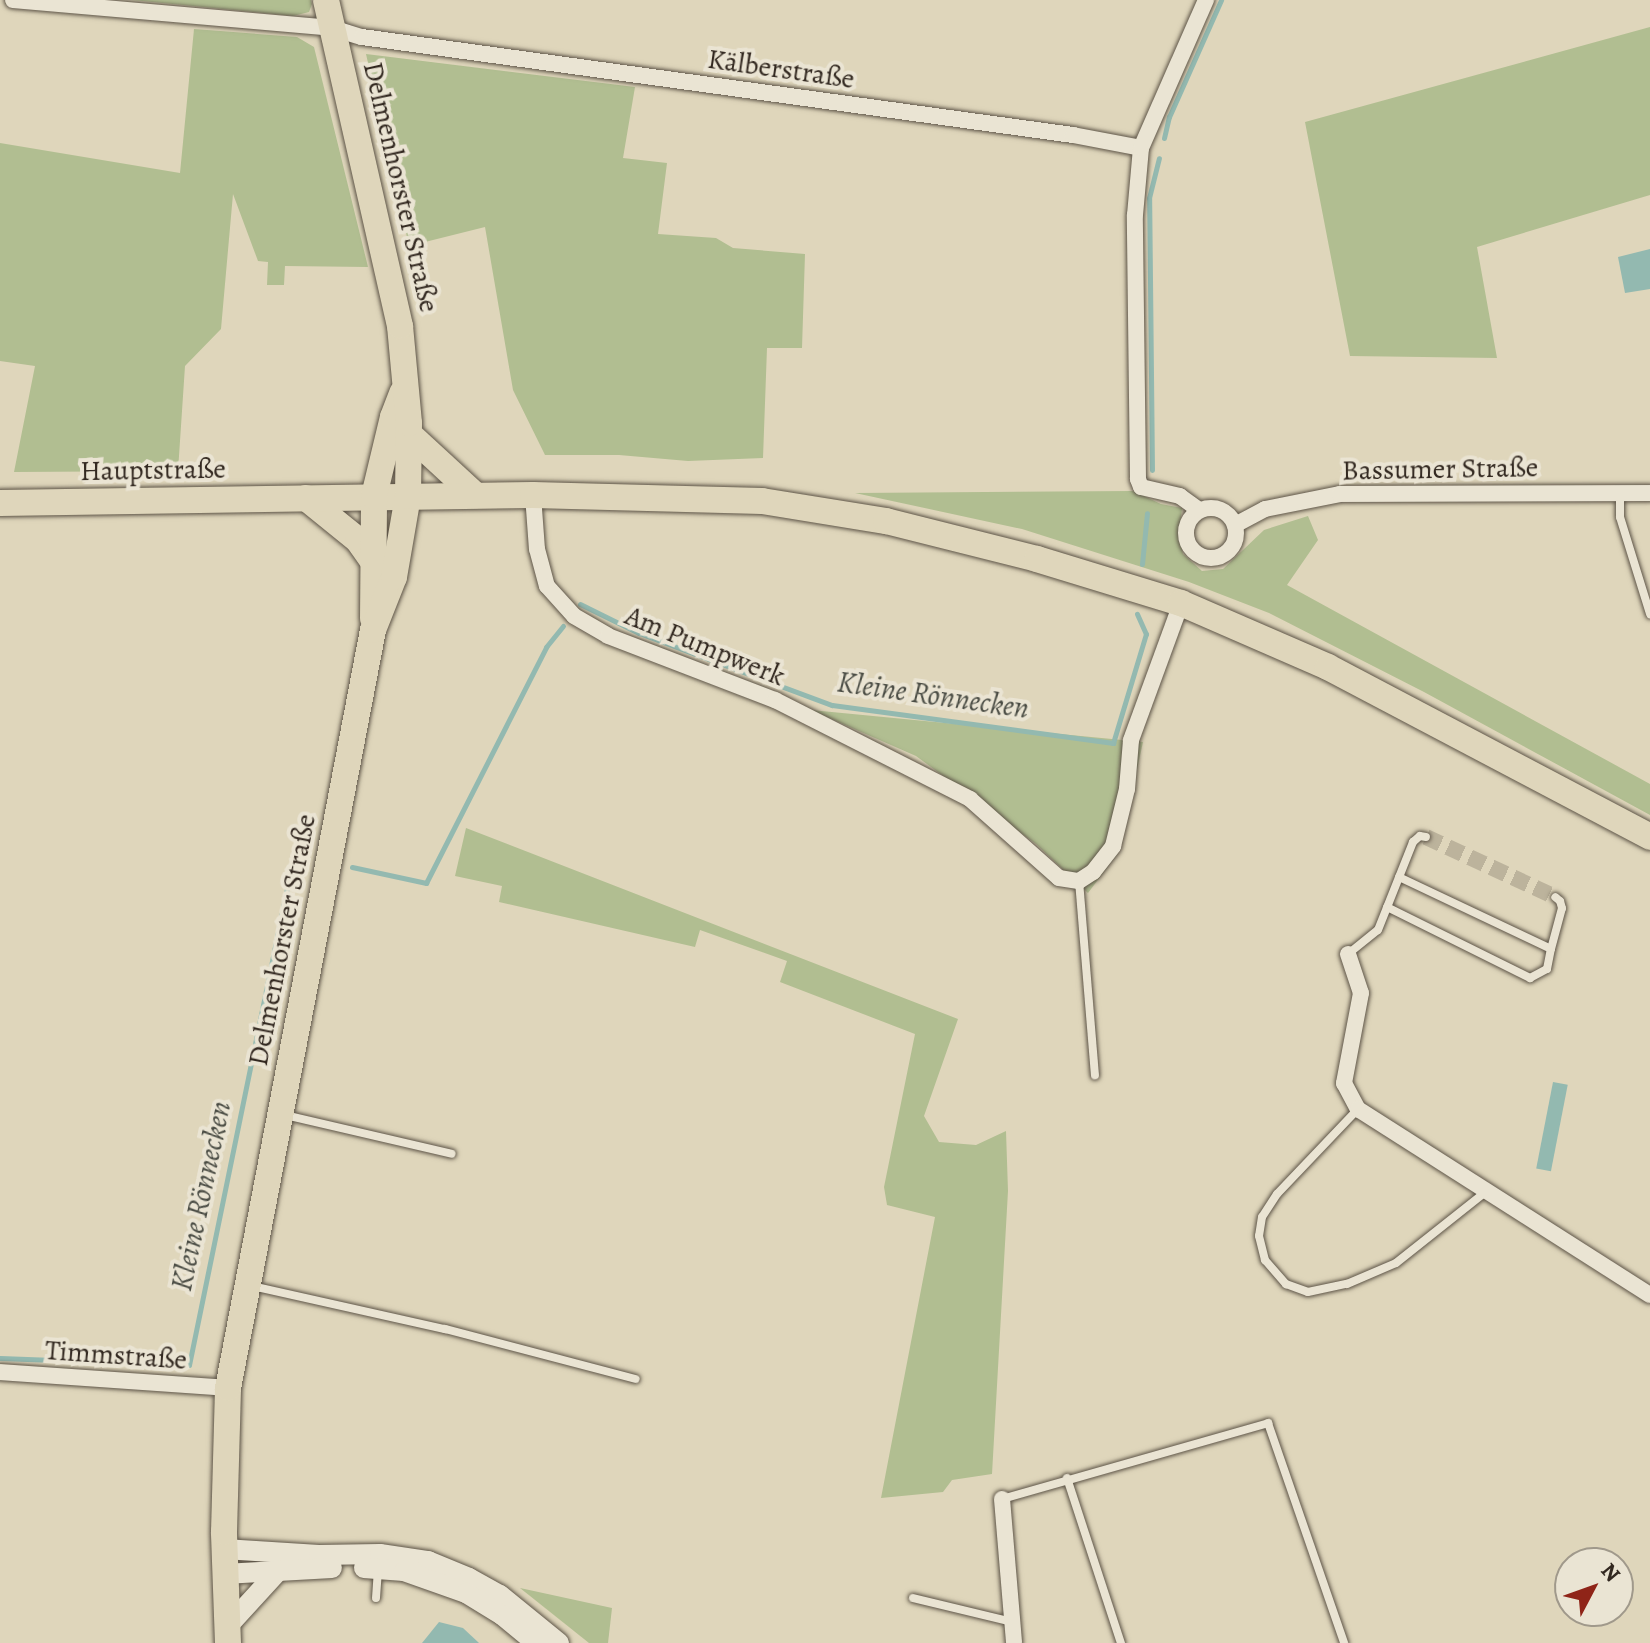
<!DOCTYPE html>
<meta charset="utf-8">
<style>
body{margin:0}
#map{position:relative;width:1650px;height:1643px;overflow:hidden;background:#dfd6bb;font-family:Alegreya,serif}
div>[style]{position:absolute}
.green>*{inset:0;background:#b1be91}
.water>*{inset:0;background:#93b9b0;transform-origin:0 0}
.stream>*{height:5px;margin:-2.5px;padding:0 2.5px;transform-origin:2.5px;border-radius:2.5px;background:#93b9b0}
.minor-tunnel>*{height:16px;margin-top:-8px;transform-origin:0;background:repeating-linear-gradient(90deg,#bcb39c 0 16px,transparent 0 24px)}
.roads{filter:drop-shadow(0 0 2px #5d5447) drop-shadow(0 0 2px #5d5447)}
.service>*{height:8px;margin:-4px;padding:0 4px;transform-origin:4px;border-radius:4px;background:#eae4d3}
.minor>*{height:16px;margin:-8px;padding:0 8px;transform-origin:8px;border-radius:8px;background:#eae4d3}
.minor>.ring{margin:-8px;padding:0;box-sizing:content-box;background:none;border:16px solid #eae4d3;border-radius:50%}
.tertiary>*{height:20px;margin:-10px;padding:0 10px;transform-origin:10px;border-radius:10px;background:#eae4d3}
.primary>*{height:26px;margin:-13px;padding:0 13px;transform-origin:13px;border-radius:13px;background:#dfd6bb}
span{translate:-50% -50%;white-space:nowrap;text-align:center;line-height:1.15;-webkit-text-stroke:8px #eae4d3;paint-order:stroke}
.street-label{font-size:28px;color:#322820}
.water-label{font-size:30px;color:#4a4c44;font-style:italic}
.north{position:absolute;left:1554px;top:1547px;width:80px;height:80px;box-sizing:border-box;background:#eae4d3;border:2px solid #a0998b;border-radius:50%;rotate:49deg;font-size:22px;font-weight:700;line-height:32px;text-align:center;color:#322820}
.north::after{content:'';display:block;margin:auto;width:28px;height:36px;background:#8f2418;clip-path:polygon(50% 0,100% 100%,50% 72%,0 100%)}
</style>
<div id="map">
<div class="green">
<div style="clip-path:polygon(132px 0,311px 0,312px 4px,309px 12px,293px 16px)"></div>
<div style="clip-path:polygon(1650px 27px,1650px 195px,1477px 247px,1497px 358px,1350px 356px,1305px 122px)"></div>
<div style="clip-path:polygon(194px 29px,297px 37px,314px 47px,368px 267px,285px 266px,284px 285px,267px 285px,268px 262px,258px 261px,233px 194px,221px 329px,185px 366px,178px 471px,14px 472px,35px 366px,0 361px,0 143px,180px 173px)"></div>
<div style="clip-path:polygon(366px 54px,635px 87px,623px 158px,667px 163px,658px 234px,716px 238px,733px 248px,805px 254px,802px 348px,767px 348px,763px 458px,688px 461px,619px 455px,545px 455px,513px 390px,485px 227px,409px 246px)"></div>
<div style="clip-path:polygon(1133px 491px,1161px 504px,1182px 508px,1179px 535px,1183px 554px,1202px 571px,1223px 569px,1264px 530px,1308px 516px,1318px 540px,1287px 585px,1650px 784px,1650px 815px,1424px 692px,1269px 613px,1189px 582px,1022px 529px,855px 493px)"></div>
<div style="clip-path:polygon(811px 710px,1143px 742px,1119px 852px,1088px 893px,1036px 844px,916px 756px)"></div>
<div style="clip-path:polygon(466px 828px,958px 1019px,924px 1116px,939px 1142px,976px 1145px,1006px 1131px,1008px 1191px,992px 1474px,952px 1480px,943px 1492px,881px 1498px,935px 1217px,887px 1205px,884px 1187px,915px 1034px,780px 982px,787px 961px,700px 930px,695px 947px,499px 902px,502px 886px,455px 876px)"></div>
<div style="clip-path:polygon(520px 1588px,612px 1608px,608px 1643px,589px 1643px)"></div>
</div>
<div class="water">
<div style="clip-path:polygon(1650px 249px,1650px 289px,1625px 293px,1618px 257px)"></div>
<div style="left:1553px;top:1082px;width:15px;height:88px;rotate:11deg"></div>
<div style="clip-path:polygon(439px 1622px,463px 1628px,479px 1643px,422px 1643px)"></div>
</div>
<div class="stream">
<div style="left:1164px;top:138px;width:22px;rotate:-77deg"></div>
<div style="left:1169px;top:117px;width:128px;rotate:-66deg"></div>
<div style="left:1152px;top:470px;width:272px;rotate:-90.6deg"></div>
<div style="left:1149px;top:198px;width:41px;rotate:-76deg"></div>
<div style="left:1142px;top:564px;width:51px;rotate:-84.4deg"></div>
<div style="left:580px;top:604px;width:66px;rotate:26.2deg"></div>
<div style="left:639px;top:633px;width:206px;rotate:20.5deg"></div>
<div style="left:832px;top:705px;width:284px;rotate:7.7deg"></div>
<div style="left:1113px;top:743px;width:114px;rotate:-73.2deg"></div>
<div style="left:1146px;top:634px;width:22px;rotate:-114deg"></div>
<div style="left:352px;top:867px;width:76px;rotate:12.2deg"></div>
<div style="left:426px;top:883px;width:265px;rotate:-63deg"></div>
<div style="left:546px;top:647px;width:27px;rotate:-51deg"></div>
<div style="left:0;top:1358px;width:189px;rotate:2.1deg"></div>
<div style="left:189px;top:1365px;width:522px;rotate:-78.39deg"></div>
<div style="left:294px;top:854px;width:4px;rotate:14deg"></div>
</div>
<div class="minor-tunnel">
<div style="left:1426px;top:837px;width:142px;rotate:24.9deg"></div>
</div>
<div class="roads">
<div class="service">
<div style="left:1620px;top:494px;width:23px;rotate:90deg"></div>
<div style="left:1620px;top:517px;width:102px;rotate:72.8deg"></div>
<div style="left:1399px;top:877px;width:168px;rotate:25.3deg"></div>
<div style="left:1551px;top:949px;width:42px;rotate:-75deg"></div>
<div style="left:1562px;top:908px;width:7px;rotate:-106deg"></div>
<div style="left:1560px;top:901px;width:6px;rotate:-141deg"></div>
<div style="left:1079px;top:881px;width:195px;rotate:85.3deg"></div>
<div style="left:1387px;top:907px;width:160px;rotate:26.4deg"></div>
<div style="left:1530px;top:978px;width:19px;rotate:-28deg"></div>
<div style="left:1547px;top:969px;width:20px;rotate:-79deg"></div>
<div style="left:1348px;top:954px;width:38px;rotate:-39deg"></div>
<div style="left:1378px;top:930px;width:95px;rotate:-68.3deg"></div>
<div style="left:1413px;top:842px;width:9px;rotate:-41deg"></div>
<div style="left:1420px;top:836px;width:6px;rotate:9deg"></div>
<div style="left:1358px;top:1109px;width:117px;rotate:133.6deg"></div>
<div style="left:1277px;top:1194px;width:27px;rotate:123deg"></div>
<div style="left:1262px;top:1217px;width:19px;rotate:99deg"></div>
<div style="left:1259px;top:1236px;width:25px;rotate:76deg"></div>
<div style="left:1265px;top:1260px;width:32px;rotate:49deg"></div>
<div style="left:1286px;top:1284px;width:23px;rotate:20deg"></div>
<div style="left:1308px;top:1292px;width:40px;rotate:-12deg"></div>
<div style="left:1347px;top:1284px;width:53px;rotate:-23.2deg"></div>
<div style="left:1396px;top:1263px;width:116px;rotate:-38.4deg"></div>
<div style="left:285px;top:1115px;width:171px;rotate:13.1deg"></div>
<div style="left:252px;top:1286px;width:198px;rotate:12.6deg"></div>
<div style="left:445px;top:1329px;width:197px;rotate:14.7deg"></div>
<div style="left:1067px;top:1478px;width:174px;rotate:71.9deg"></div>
<div style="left:1002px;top:1499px;width:277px;rotate:-15.9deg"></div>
<div style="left:1268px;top:1423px;width:233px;rotate:70.9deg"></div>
<div style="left:376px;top:1598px;width:27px;rotate:-86deg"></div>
<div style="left:913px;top:1598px;width:102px;rotate:13.6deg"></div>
</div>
<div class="minor">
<div style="left:13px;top:0;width:320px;rotate:5deg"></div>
<div style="left:332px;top:28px;width:31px;rotate:17deg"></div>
<div style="left:362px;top:37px;width:718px;rotate:7.85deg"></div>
<div style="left:1073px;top:135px;width:69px;rotate:10.8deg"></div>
<div style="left:533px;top:495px;width:54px;rotate:85.8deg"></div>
<div style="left:537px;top:549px;width:38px;rotate:75deg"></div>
<div style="left:547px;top:586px;width:40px;rotate:48deg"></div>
<div style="left:574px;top:616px;width:39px;rotate:30deg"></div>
<div style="left:608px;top:636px;width:179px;rotate:21deg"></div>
<div style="left:775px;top:700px;width:219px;rotate:26.9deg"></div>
<div style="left:970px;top:799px;width:119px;rotate:41.6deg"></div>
<div style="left:1059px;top:878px;width:20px;rotate:9deg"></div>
<div style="left:1079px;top:881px;width:17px;rotate:-33deg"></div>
<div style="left:1093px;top:872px;width:33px;rotate:-52deg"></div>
<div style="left:1113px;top:846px;width:59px;rotate:-76.2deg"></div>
<div style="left:1127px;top:789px;width:49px;rotate:-85.3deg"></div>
<div style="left:1131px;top:740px;width:146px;rotate:-69.9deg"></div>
<div class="ring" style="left:1186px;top:508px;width:34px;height:34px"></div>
<div style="left:1199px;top:510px;width:24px;rotate:-144deg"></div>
<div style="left:1180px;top:496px;width:40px;rotate:-167deg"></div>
<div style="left:1141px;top:487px;width:9px;rotate:-111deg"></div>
<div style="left:1138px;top:479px;width:264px;rotate:-90.7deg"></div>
<div style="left:1135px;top:215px;width:67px;rotate:-84.9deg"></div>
<div style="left:1141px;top:148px;width:162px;rotate:-66.3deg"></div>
<div style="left:1235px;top:525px;width:34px;rotate:-28deg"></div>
<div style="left:1265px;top:509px;width:76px;rotate:-11.3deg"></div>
<div style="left:1340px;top:494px;width:310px;rotate:-0.2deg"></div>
<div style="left:1348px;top:954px;width:41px;rotate:71.6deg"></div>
<div style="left:1361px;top:993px;width:92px;rotate:100.7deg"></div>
<div style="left:1344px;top:1083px;width:30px;rotate:62deg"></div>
<div style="left:1358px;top:1109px;width:346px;rotate:32.5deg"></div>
<div style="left:0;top:1372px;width:229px;rotate:4deg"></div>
<div style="left:1002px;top:1499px;width:144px;rotate:85.2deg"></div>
</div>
<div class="tertiary">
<div style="left:224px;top:1549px;width:95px;rotate:3.6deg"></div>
<div style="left:319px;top:1555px;width:61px;rotate:-0.9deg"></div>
<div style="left:380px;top:1554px;width:49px;rotate:8.3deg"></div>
<div style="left:428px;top:1561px;width:44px;rotate:22.5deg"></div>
<div style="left:469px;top:1578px;width:35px;rotate:29deg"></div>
<div style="left:500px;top:1595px;width:76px;rotate:39.1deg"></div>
<div style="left:364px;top:1568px;width:40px;rotate:4.3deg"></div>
<div style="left:404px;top:1571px;width:66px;rotate:19.5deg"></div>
<div style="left:466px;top:1593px;width:42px;rotate:31.4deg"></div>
<div style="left:502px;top:1615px;width:44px;rotate:39.5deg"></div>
<div style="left:224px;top:1574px;width:108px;rotate:-3.2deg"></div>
<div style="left:227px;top:1627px;width:77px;rotate:-47.6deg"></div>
</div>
<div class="primary">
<div style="left:409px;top:434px;width:90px;rotate:42.7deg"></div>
<div style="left:306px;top:498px;width:67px;rotate:38.9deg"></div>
<div style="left:358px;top:540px;width:24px;rotate:55deg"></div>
<div style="left:0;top:503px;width:533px;rotate:-0.86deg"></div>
<div style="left:533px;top:495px;width:229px;rotate:1.5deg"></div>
<div style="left:762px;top:501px;width:126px;rotate:9.2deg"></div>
<div style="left:886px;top:521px;width:156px;rotate:14.1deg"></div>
<div style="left:1037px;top:559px;width:151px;rotate:17deg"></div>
<div style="left:1181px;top:603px;width:160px;rotate:23.5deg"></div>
<div style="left:1328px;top:667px;width:364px;rotate:27.8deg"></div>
<div style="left:373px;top:618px;width:122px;rotate:-89.5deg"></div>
<div style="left:374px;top:496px;width:81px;rotate:-76.5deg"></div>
<div style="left:393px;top:417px;width:26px;rotate:-69deg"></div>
<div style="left:228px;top:1643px;width:111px;rotate:-92.1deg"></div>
<div style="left:224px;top:1532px;width:144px;rotate:-88.4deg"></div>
<div style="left:228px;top:1388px;width:772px;rotate:-79.17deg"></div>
<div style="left:373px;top:630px;width:57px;rotate:-68.4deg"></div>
<div style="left:394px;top:577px;width:82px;rotate:-80.2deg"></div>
<div style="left:408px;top:496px;width:73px;rotate:-89.2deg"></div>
<div style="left:409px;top:423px;width:97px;rotate:-95.3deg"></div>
<div style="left:400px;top:326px;width:334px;rotate:-102.8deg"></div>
</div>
</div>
<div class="street-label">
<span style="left:781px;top:69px;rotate:8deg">Kälberstraße</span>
<span style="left:401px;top:187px;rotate:77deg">Delmenhorster Straße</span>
<span style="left:1440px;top:469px;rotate:-1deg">Bassumer Straße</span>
<span style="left:153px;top:470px;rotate:-1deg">Hauptstraße</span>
<span style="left:705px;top:646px;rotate:22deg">Am Pumpwerk</span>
<span style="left:282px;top:940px;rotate:-79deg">Delmenhorster Straße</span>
<span style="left:116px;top:1355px;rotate:4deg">Timmstraße</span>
</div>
<div class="water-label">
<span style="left:933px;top:695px;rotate:8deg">Kleine Rönnecken</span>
<span style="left:201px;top:1196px;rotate:-78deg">Kleine Rönnecken</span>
</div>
<div class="north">N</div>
</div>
